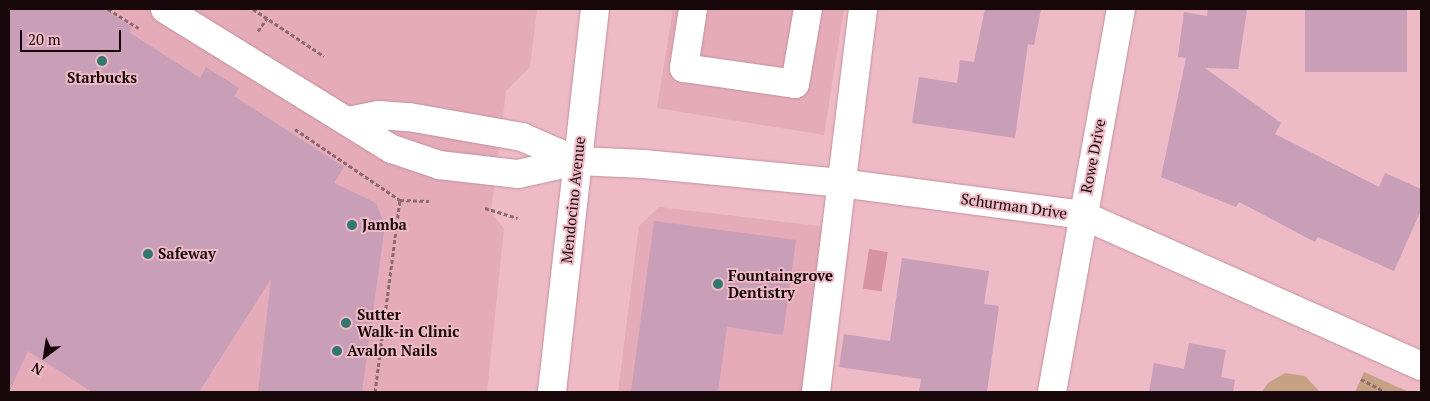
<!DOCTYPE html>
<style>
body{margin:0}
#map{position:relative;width:1430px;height:401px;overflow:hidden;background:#edbac5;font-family:"PT Serif",serif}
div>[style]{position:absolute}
.built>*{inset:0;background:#e5abb8}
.green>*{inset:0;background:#c5a284}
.water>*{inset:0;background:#d693a3;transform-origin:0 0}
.building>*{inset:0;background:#c99eb7;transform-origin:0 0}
.path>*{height:3px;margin-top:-1.5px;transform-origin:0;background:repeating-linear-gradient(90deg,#8d6a72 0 4px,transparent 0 6.5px)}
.roads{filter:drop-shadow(0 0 1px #c3929d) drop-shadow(0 0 1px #c3929d)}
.minor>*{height:28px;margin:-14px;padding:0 14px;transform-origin:14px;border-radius:14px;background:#fff}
.major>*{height:28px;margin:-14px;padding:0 14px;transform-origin:14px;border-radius:14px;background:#fff}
.dots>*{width:14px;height:14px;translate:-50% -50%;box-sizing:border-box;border:2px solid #edbac5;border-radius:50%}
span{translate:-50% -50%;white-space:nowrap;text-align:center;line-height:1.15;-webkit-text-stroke:4px #edbac5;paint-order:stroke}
.poi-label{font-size:15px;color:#17070b;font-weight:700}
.left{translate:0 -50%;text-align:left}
.street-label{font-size:15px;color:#17070b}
.frame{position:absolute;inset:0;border:10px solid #17070b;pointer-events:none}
.north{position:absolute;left:20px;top:331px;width:50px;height:50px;-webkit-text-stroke:4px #edbac5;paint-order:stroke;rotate:211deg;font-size:14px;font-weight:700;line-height:20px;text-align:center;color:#17070b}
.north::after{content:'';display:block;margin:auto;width:18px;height:22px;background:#17070b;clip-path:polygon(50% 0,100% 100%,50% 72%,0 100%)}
.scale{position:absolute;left:20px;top:30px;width:101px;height:22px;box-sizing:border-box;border:2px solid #17070b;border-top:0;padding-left:6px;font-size:15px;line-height:18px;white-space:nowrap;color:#17070b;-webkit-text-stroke:4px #edbac5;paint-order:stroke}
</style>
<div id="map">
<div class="built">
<div style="clip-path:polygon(9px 9px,537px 9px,530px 67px,506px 91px,491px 212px,504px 229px,487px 392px,9px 392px)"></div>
<div style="clip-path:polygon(673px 9px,844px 9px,824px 135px,657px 108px)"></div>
<div style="clip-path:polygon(659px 207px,828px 227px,805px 392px,618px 392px,639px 226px)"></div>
</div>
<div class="green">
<div style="clip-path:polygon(1364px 372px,1409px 392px,1410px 392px,1355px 392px)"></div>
<div style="clip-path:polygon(1285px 373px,1305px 376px,1320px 392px,1262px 392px,1268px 383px)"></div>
</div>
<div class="water">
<div style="left:869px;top:249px;width:19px;height:40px;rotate:9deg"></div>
</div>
<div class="building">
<div style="clip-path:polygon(9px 9px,104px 9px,132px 27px,129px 32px,200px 78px,206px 67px,239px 88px,234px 96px,344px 167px,334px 183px,376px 203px,385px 225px,362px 392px,258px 392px,271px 279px,199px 392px,92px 392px,28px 351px,9px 392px)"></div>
<div style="clip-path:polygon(985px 9px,1041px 9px,1034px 45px,1028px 44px,1015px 138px,912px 123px,919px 77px,957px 83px,960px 60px,974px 62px)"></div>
<div style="clip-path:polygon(1208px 9px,1247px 9px,1238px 69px,1205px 68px,1281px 123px,1275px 134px,1379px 187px,1385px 173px,1421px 189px,1421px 210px,1394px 271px,1318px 237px,1315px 242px,1239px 202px,1236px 207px,1161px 177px,1186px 58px,1178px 57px,1184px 12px,1207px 16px)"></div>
<div style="left:1305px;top:9px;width:102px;height:63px"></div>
<div style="clip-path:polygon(654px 221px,796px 240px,783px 335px,727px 327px,718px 392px,631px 392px)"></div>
<div style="clip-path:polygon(902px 258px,989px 271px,984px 304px,999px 306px,987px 392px,919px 392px,921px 379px,839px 367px,844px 334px,890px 341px)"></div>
<div style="clip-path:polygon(1189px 343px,1226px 350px,1221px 377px,1235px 380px,1233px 392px,1149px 392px,1154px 363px,1184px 369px)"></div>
</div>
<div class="path">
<div style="left:108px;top:9px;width:36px;rotate:32deg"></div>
<div style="left:253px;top:9px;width:85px;rotate:33.5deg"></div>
<div style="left:258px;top:31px;width:16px;rotate:-55deg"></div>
<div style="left:295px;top:129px;width:127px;rotate:34.1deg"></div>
<div style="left:485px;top:208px;width:34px;rotate:17deg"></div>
<div style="left:1361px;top:379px;width:27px;rotate:28deg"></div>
<div style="left:375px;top:392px;width:194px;rotate:-82.6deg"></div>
<div style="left:400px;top:200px;width:29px;rotate:2deg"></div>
</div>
<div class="roads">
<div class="minor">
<div style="left:165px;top:9px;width:267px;rotate:31.7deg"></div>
<div style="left:392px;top:149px;width:50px;rotate:18.8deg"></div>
<div style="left:439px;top:165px;width:80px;rotate:6.5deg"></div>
<div style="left:518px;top:174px;width:60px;rotate:-12.4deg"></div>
<div style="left:577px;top:161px;width:67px;rotate:2.6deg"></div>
<div style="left:644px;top:164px;width:197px;rotate:5.5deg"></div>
<div style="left:840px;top:183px;width:244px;rotate:7.5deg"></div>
<div style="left:1082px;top:215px;width:371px;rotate:24deg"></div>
<div style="left:693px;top:9px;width:60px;rotate:98.7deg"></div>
<div style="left:684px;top:68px;width:112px;rotate:8.2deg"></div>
<div style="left:795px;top:84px;width:76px;rotate:-80.2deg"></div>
<div style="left:348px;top:121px;width:31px;rotate:-11deg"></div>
<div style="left:378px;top:115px;width:31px;rotate:4deg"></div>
<div style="left:409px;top:117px;width:115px;rotate:10deg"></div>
<div style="left:522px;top:137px;width:60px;rotate:23.6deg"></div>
<div style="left:816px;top:392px;width:386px;rotate:-83deg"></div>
<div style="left:1052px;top:392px;width:389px;rotate:-79.8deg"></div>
</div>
<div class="major">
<div style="left:552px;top:392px;width:385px;rotate:-83.6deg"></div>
</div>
</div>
<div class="dots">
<div style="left:102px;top:61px;background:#32786f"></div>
<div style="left:352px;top:225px;background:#32786f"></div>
<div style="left:148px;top:254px;background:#32786f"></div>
<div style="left:718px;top:284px;background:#32786f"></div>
<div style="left:346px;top:323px;background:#32786f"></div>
<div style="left:337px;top:351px;background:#32786f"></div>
</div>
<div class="poi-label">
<span style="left:102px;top:78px">Starbucks</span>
<span class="left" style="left:362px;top:225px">Jamba</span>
<span class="left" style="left:158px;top:254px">Safeway</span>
<span class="left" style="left:728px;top:284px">Fountaingrove<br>Dentistry</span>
<span class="left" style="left:357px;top:323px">Sutter<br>Walk-in Clinic</span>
<span class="left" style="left:347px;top:351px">Avalon Nails</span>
</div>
<div class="street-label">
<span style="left:1093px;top:156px;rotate:-79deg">Rowe Drive</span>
<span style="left:573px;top:200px;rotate:-84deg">Mendocino Avenue</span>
<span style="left:1014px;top:206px;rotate:8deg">Schurman Drive</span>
</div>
<div class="frame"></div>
<div class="north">N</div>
<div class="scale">20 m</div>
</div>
